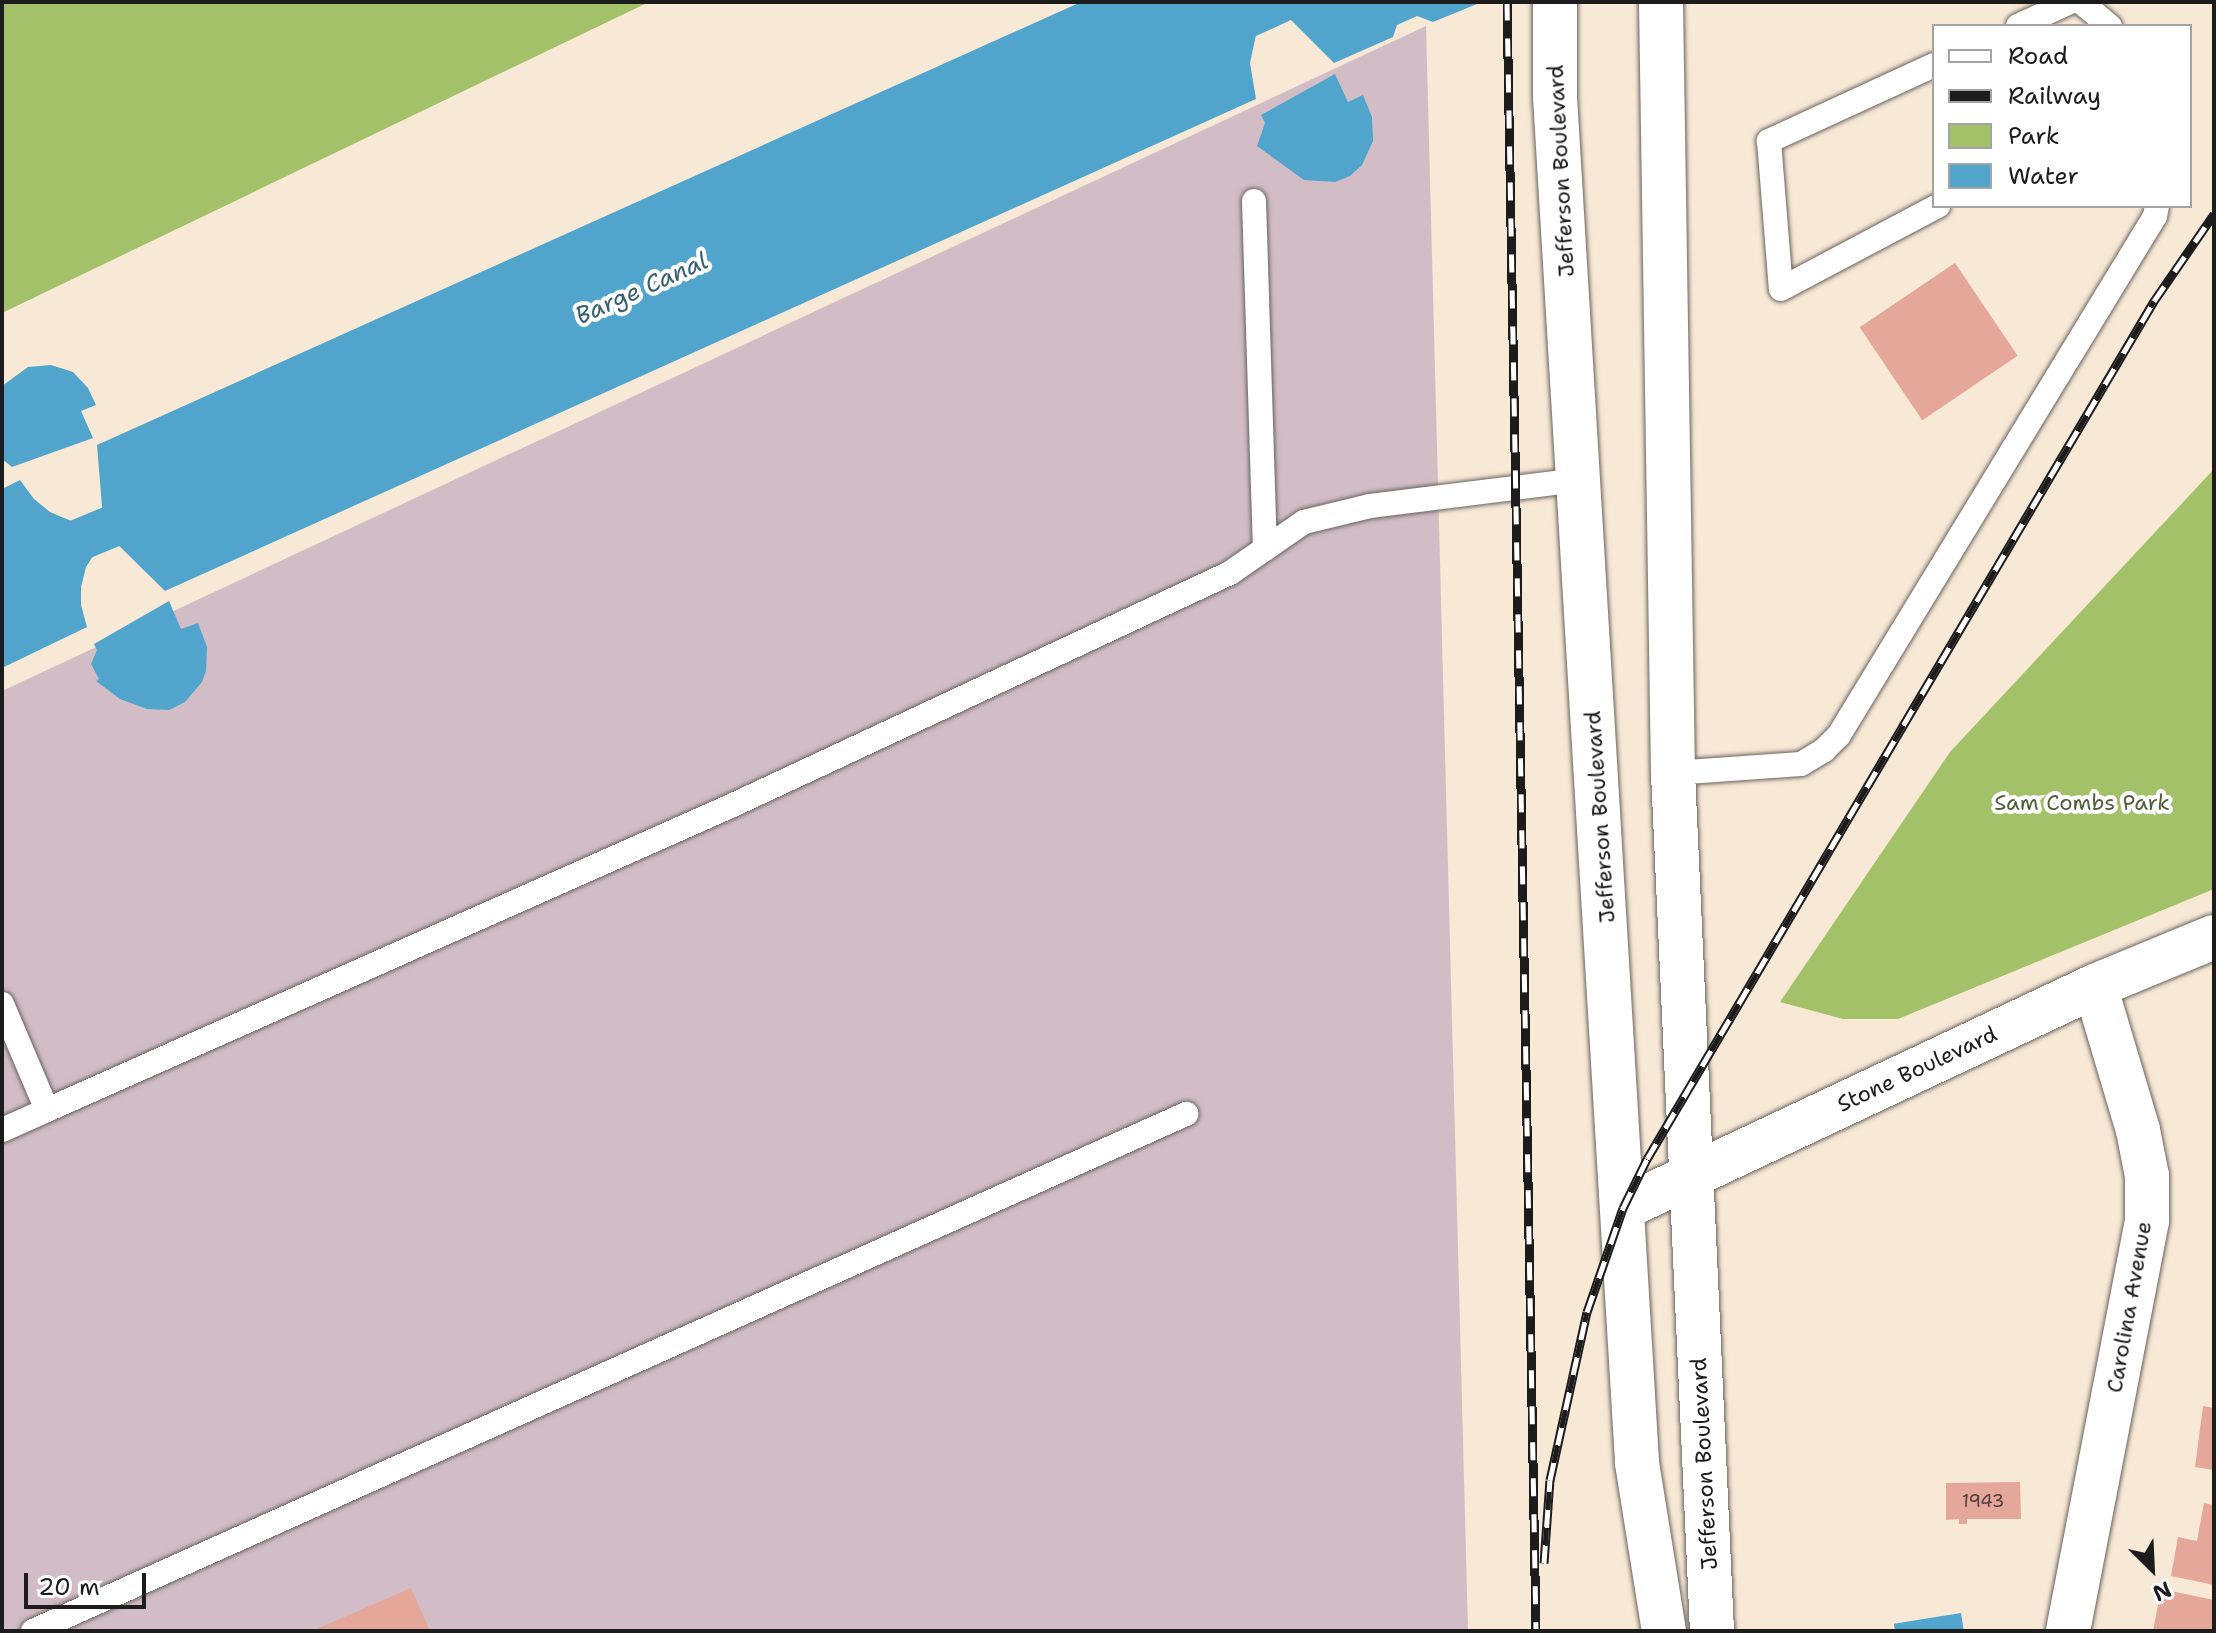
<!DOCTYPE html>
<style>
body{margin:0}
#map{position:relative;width:2216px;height:1633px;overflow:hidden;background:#f8e8d6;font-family:"Shantell Sans",sans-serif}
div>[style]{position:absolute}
.industrial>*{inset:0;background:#d2bdc7}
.green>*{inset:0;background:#a3c169}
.water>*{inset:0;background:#51a5cd;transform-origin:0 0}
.canal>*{height:42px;margin:-21px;padding:0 21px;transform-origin:21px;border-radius:21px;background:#51a5cd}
.building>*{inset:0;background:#e4a799;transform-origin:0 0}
.roads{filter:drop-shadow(0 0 2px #69635d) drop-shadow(0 0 2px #69635d)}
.service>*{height:24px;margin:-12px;padding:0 12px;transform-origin:12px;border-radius:12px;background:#fff}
.minor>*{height:44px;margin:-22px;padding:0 22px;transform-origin:22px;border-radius:22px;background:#fff}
.tertiary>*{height:44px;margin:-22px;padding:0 22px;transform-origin:22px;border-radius:22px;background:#fff}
.primary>*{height:44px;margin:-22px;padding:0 22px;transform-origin:22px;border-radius:22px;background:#fff}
.rail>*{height:9px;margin-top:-4.5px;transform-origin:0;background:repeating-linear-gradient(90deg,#fff 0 18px,#1c1c1c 0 36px);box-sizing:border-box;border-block:2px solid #1c1c1c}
span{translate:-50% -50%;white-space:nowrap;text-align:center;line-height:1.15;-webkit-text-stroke:8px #fff;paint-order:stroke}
.number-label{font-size:18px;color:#4e3f3b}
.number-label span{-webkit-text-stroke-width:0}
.street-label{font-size:22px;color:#1c1c1c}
.park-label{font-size:22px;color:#525e3b}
.water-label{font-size:24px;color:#366074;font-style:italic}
.frame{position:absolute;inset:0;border:4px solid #1c1c1c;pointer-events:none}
.legend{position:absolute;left:1932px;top:24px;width:260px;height:184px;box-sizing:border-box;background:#fff;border:2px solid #a4a4a4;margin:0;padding:10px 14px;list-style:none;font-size:24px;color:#1c1c1c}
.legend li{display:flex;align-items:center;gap:16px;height:40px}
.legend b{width:40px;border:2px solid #a4a4a4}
.north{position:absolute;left:2112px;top:1529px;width:80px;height:80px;-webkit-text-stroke:6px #fff;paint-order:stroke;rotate:156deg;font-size:22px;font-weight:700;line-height:32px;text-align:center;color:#1c1c1c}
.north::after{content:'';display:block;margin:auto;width:28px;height:36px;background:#1c1c1c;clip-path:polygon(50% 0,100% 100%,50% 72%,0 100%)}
.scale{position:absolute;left:24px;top:1573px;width:122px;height:36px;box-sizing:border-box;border:4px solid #1c1c1c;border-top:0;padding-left:10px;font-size:24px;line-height:28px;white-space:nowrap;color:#1c1c1c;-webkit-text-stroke:6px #fff;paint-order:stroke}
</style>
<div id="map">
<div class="industrial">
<div style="clip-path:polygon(1426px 26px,1468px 1631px,2px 1631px,2px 691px)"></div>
</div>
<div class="green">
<div style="clip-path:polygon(2px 2px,649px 2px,2px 313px)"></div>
<div style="clip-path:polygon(2214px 469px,2214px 889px,1898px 1019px,1843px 1019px,1780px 1002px,1950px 752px)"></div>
</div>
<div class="water">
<div style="clip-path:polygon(1081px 2px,1262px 2px,1271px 14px,1256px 35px,1250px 63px,1256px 99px,165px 591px,104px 531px,97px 445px)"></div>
<div style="clip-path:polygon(1273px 2px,1482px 2px,1433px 22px,1417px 16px,1397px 25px,1393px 37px,1334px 63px)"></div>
<div style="clip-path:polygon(1335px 74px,1348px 102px,1363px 95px,1372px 117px,1373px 141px,1362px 165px,1350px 176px,1335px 182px,1304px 180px,1257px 146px,1265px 123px,1261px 115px)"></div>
<div style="clip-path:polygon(51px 365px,73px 372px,88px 388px,96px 405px,81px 411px,93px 438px,12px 467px,2px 459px,2px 386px,28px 367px)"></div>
<div style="clip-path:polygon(20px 480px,34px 499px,50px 512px,76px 523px,94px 525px,102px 542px,86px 567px,81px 587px,81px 605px,87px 627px,2px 668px,2px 489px)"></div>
<div style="clip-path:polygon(169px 601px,181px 629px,198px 623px,207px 647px,206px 671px,202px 682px,185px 702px,169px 710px,147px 709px,120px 699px,96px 681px,99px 679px,91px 664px,97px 650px,94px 644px)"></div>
<div style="left:1961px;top:1613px;width:18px;height:68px;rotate:81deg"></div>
</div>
<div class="canal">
<div style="left:1212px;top:33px;width:75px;rotate:-24.5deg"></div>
<div style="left:2px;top:572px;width:167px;rotate:-22.6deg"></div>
</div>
<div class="building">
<div style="left:1955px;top:263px;width:112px;height:115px;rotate:56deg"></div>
<div style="clip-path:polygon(2203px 1406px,2214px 1408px,2214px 1470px,2195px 1467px)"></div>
<div style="clip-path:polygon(2020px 1482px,2021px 1519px,1967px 1519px,1967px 1524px,1959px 1524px,1959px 1519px,1946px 1520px,1946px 1483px)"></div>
<div style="clip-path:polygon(2204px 1503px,2214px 1505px,2214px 1585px,2171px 1576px,2178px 1537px,2197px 1541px)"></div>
<div style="clip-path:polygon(411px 1588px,430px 1631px,312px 1631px)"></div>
<div style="clip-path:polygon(2161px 1589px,2214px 1600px,2214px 1631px,2153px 1631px)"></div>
</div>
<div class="roads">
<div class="service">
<div style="left:2081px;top:2px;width:38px;rotate:40deg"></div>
<div style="left:2018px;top:26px;width:57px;rotate:-24.8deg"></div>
<div style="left:1934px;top:65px;width:182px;rotate:155.3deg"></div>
<div style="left:1769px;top:141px;width:148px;rotate:85.4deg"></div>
<div style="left:1781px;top:289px;width:178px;rotate:-27.9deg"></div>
<div style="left:1254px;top:201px;width:348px;rotate:88.2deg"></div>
<div style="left:1673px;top:773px;width:128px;rotate:-4deg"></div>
<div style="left:1801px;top:764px;width:27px;rotate:-31deg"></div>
<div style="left:1824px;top:750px;width:21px;rotate:-45deg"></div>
<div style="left:1839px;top:735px;width:608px;rotate:-58.66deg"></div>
<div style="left:2155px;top:216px;width:10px;rotate:-79deg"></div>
<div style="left:2px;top:1004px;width:115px;rotate:67deg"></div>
<div style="left:47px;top:1110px;width:49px;rotate:156deg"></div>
<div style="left:47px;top:1110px;width:751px;rotate:-23.97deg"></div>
<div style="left:733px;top:805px;width:548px;rotate:-25.02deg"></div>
<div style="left:1230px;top:573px;width:90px;rotate:-34.6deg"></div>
<div style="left:1304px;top:522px;width:68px;rotate:-13.6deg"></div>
<div style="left:1370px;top:506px;width:211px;rotate:-7.1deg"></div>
<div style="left:33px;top:1631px;width:1264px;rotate:-24.15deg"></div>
</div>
<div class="minor">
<div style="left:2068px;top:1631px;width:418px;rotate:-79.1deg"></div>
<div style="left:2147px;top:1221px;width:45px;rotate:-90deg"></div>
<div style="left:2147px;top:1176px;width:47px;rotate:-101.1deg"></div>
<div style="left:2138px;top:1130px;width:150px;rotate:-106.6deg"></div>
</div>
<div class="tertiary">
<div style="left:1623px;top:1208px;width:522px;rotate:-25.19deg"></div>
<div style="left:2095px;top:986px;width:129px;rotate:-22.4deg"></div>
</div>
<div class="primary">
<div style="left:1555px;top:2px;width:95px;rotate:90deg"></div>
<div style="left:1555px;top:97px;width:1368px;rotate:86.56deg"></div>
<div style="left:1637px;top:1463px;width:170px;rotate:80.9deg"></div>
<div style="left:1661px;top:2px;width:771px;rotate:89.11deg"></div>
<div style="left:1673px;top:773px;width:859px;rotate:87.4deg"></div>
</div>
</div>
<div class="rail">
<div style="left:1507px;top:2px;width:1629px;rotate:88.98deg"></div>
<div style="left:1544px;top:1563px;width:83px;rotate:-85.9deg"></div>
<div style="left:1550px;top:1480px;width:172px;rotate:-77.6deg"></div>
<div style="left:1587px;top:1312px;width:110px;rotate:-70.9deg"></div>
<div style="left:1623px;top:1208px;width:55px;rotate:-63.9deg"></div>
<div style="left:1647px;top:1159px;width:997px;rotate:-59.42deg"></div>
<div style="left:2154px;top:301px;width:106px;rotate:-55.4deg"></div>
</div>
<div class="number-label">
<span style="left:1983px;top:1501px">1943</span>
</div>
<div class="street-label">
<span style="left:1561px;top:171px;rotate:-93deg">Jefferson Boulevard</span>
<span style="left:1600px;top:817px;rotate:-94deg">Jefferson Boulevard</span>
<span style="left:1917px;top:1069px;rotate:-25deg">Stone Boulevard</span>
<span style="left:2129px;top:1307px;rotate:-80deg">Carolina Avenue</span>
<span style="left:1704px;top:1464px;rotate:-93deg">Jefferson Boulevard</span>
</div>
<div class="park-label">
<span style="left:2082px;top:803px">Sam Combs Park</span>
</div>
<div class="water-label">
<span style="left:642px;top:289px;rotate:-24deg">Barge Canal</span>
</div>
<div class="frame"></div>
<ul class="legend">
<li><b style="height:10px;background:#fff"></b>Road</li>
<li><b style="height:10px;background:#1c1c1c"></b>Railway</li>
<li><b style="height:22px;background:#a3c169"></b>Park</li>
<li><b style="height:22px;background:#51a5cd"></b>Water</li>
</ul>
<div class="north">N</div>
<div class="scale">20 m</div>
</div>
